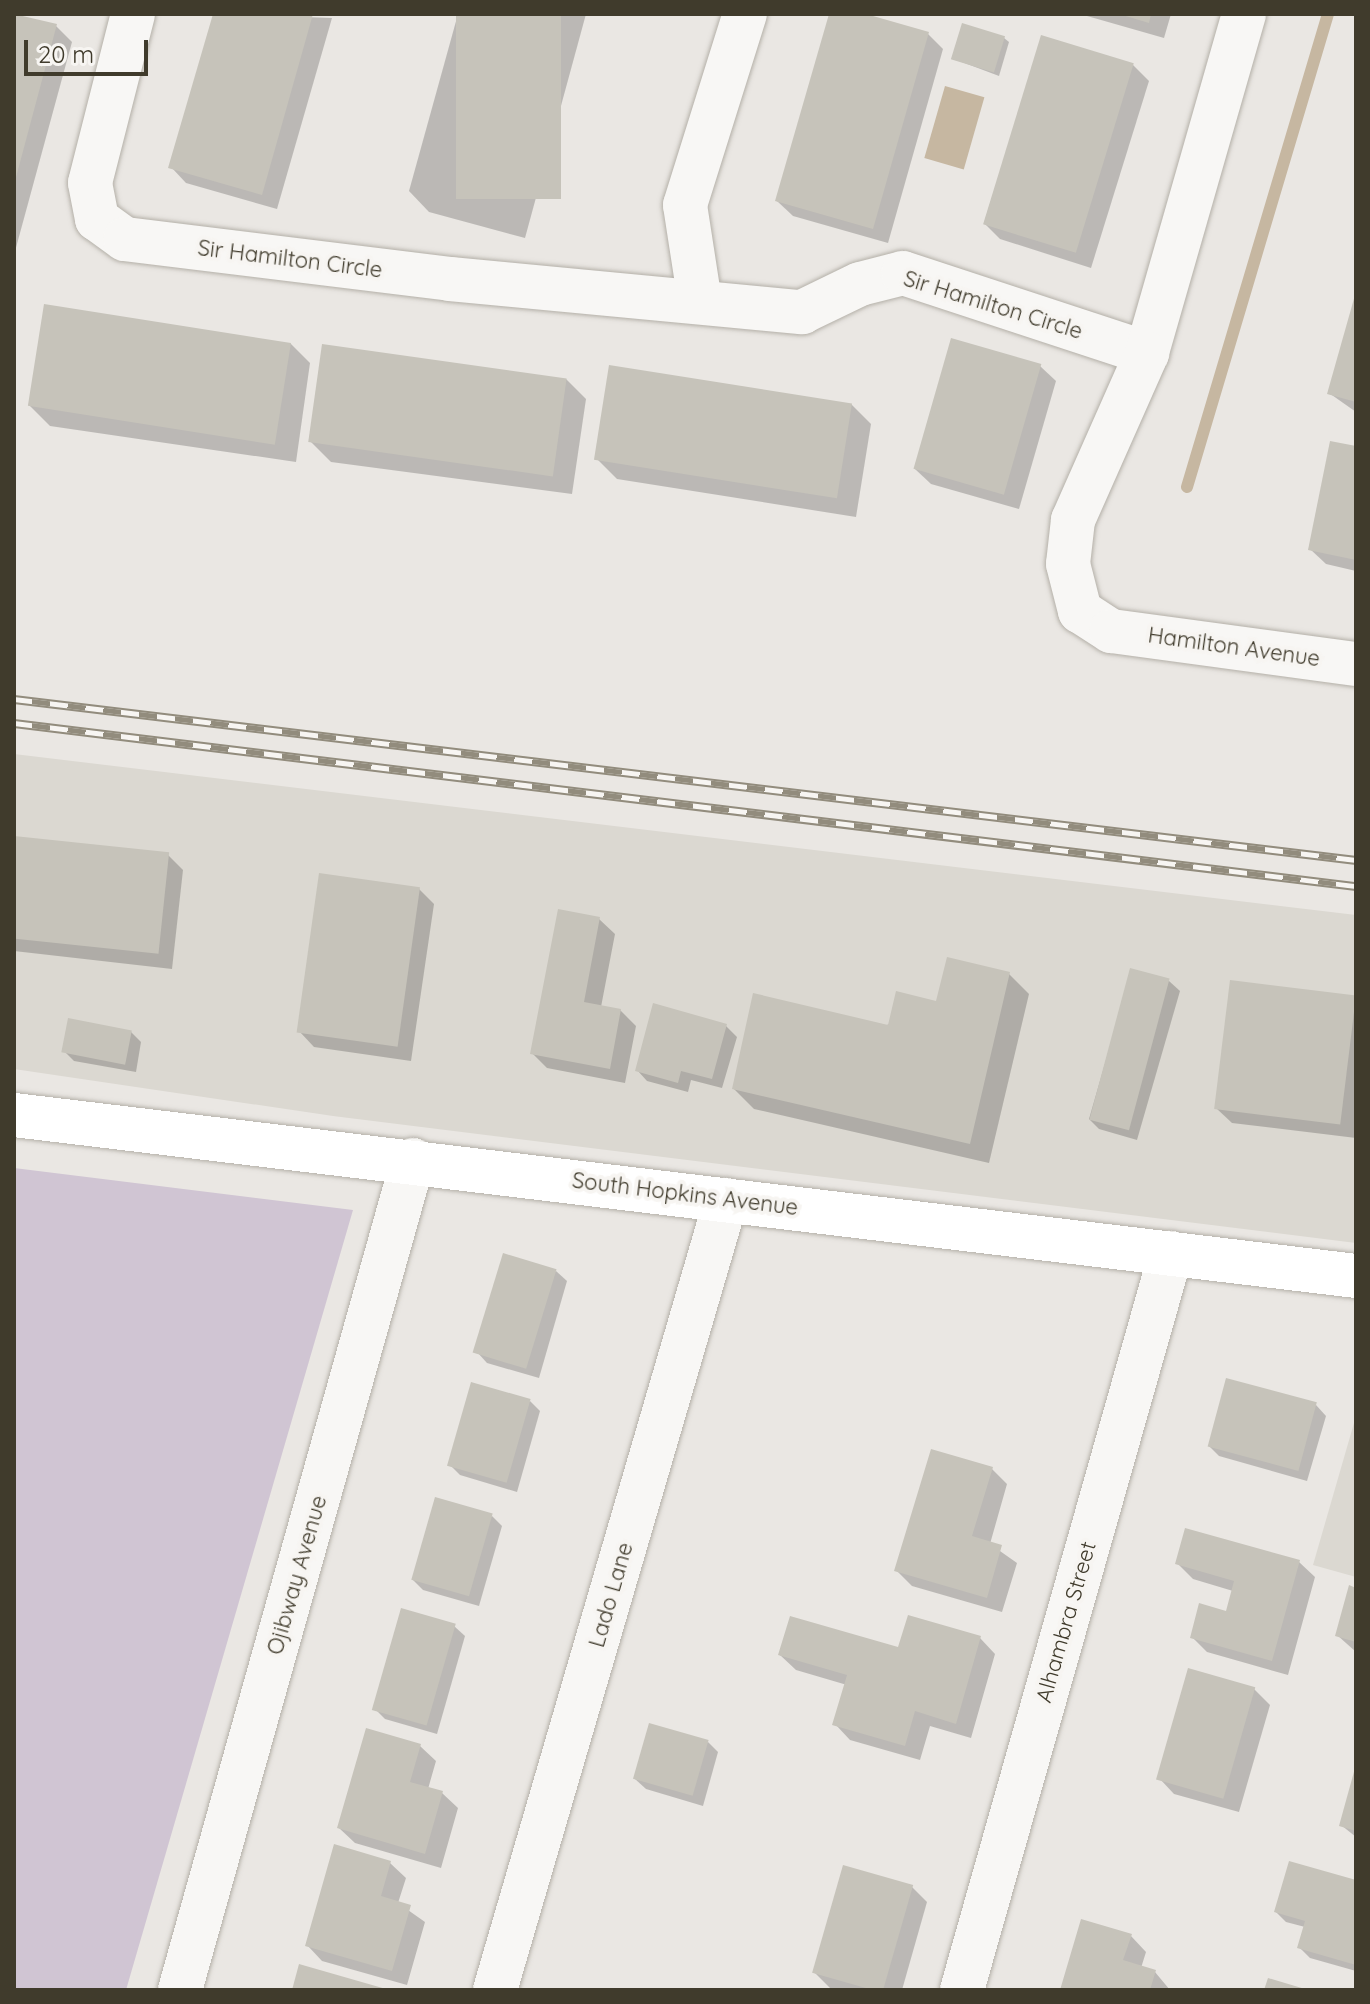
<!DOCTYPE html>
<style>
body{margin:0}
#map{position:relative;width:1370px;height:2004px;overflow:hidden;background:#eae7e3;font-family:Quicksand,sans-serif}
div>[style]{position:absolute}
.built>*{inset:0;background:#dbd8d1}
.green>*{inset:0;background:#d0c5d3}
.water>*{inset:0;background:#c6b7a1;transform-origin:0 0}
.shadow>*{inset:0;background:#0003}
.stream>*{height:12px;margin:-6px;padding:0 6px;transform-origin:6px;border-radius:6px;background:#c6b7a1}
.building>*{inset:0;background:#c6c3ba;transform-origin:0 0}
.roads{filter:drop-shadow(0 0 2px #b4b0a8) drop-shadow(0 0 2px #b4b0a8)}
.street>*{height:44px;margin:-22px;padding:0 22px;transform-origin:22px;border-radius:22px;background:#f8f7f5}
.secondary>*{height:44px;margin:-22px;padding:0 22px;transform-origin:22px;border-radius:22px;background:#fff}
.rail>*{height:9px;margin-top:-4.5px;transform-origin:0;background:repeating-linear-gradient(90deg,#f7f5f2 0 18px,#928c7d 0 36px);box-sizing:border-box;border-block:2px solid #928c7d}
span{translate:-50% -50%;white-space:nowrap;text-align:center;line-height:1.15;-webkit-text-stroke:8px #f7f5f2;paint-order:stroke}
.street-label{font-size:22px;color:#403b2c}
.frame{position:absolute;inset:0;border:16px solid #403b2c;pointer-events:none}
.scale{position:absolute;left:24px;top:40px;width:124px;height:36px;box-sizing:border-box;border:4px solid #403b2c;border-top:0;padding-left:10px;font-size:24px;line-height:28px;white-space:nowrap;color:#403b2c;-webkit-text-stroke:6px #f7f5f2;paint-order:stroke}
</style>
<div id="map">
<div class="built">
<div style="clip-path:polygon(14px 754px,1356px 915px,1356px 1243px,333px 1116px,14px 1069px)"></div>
<div style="clip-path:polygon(1356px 1416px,1356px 1577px,1313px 1565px)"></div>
</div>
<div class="green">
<div style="clip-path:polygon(14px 1168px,353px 1210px,126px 1990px,14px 1990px)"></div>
</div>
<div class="water">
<div style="left:945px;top:86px;width:41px;height:75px;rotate:16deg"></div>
</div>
<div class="shadow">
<div style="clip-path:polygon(215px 14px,332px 18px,277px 209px,186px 183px,171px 167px)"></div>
<div style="clip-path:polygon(458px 14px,586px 14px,525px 238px,429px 212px,409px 191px)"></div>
<div style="clip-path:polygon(831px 14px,858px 14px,928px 34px,943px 49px,888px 243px,793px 216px,777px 201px)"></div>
<div style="clip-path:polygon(1080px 14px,1171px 14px,1164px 38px)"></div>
<div style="clip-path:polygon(14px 15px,56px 26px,72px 42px,14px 255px)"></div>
<div style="clip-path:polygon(1042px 37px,1133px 65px,1149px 81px,1091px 268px,1000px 239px,984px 223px)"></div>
<div style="clip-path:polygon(1004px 38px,1009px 42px,999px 76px,954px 59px)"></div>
<div style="clip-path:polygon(1356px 300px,1356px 412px,1329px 393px)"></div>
<div style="clip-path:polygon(290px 343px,310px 363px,296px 462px,50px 426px,30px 406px)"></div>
<div style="clip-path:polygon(1040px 366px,1056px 381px,1019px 509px,931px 484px,915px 469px)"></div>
<div style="clip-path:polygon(566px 379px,586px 399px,572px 494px,331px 462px,311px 442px)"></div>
<div style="clip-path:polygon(851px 404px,871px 424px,856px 517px,617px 479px,597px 459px)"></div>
<div style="clip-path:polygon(1356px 448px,1356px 571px,1326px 564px,1310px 549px)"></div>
<div style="clip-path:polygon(14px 838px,168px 855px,183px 870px,172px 969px,14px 951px)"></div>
<div style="clip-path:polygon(419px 889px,434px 904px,411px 1061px,314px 1047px,299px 1031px)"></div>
<div style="clip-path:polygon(599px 919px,615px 934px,601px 1007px,620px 1010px,636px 1026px,625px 1083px,547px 1068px,532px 1053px)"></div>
<div style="clip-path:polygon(1132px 970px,1169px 981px,1180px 991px,1137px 1140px,1099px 1129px,1089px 1119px)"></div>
<div style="clip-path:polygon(1009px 974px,1029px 994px,989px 1163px,754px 1109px,734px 1089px)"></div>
<div style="clip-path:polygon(1356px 997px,1356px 1138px,1232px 1123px,1216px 1108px)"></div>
<div style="clip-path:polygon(726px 1026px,737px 1037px,722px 1088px,691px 1080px,688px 1092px,647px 1081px,637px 1070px)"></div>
<div style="clip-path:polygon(131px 1032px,141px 1042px,136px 1072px,74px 1061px,64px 1051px)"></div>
<div style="clip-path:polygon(556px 1271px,567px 1281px,539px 1378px,487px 1363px,477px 1352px)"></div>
<div style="clip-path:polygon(530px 1401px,540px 1411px,517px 1492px,460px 1475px,450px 1465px)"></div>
<div style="clip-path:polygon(1316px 1405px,1326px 1416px,1307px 1481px,1219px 1456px,1209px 1446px)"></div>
<div style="clip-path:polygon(992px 1469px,1007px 1484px,990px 1544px,1017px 1563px,1002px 1612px,912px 1586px,897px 1571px)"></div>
<div style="clip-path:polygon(492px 1516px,502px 1526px,479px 1606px,423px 1590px,413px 1580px)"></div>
<div style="clip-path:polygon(1299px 1562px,1315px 1577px,1288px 1675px,1207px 1652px,1192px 1637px,1227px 1613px,1233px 1591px,1193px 1579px,1177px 1563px)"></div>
<div style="clip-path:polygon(1356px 1590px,1356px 1652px,1337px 1635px)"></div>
<div style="clip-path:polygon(454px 1626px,465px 1636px,437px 1734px,385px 1719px,375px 1709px)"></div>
<div style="clip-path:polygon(980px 1638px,995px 1654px,971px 1738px,930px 1726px,920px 1760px,850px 1740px,835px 1724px,847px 1685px,796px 1670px,780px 1655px,900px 1650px)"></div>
<div style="clip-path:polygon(1254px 1689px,1270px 1705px,1239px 1812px,1174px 1794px,1159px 1778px)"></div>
<div style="clip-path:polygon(708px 1742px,718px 1752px,703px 1806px,646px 1789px,635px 1779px)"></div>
<div style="clip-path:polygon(420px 1746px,436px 1761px,428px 1789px,442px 1793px,458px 1808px,441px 1868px,355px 1843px,339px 1828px)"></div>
<div style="clip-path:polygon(1356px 1772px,1356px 1837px,1341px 1825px)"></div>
<div style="clip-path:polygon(390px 1863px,406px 1878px,398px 1903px,425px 1922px,407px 1985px,322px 1961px,307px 1945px)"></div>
<div style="clip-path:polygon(1356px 1882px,1356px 1971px,1310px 1958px,1299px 1947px,1305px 1927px,1286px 1922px,1276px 1912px)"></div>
<div style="clip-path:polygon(912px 1887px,927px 1902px,902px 1990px,830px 1988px,814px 1972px)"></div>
<div style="clip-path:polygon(1131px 1936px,1146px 1952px,1141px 1968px,1155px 1972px,1170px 1990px,1062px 1990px)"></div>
</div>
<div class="stream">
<div style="left:1187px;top:487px;width:494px;rotate:-73.4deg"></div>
</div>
<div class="building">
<div style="clip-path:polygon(14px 14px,57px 24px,15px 181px,14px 181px)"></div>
<div style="clip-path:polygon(213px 14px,313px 14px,262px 195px,168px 168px)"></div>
<div style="left:456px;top:14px;width:105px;height:185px"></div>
<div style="clip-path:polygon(829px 14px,866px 14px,929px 32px,873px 229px,775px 201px)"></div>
<div style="clip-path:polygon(1119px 14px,1151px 14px,1149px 23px)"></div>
<div style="left:962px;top:23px;width:45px;height:38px;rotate:17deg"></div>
<div style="left:1041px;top:35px;width:97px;height:198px;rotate:17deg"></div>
<div style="clip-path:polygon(1355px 295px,1356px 296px,1356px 402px,1327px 394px)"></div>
<div style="left:44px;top:304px;width:250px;height:103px;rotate:9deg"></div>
<div style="left:951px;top:338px;width:94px;height:136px;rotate:16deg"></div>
<div style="left:322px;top:344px;width:247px;height:99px;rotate:8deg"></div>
<div style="left:609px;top:365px;width:246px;height:96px;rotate:9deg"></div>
<div style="clip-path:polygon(1330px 441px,1356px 446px,1356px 560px,1308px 550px)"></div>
<div style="left:14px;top:836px;width:156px;height:102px;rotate:6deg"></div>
<div style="left:319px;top:873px;width:102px;height:161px;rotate:8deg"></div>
<div style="clip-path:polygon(558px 909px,600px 917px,584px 1002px,621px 1009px,610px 1069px,530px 1054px)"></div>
<div style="clip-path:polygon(947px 957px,1010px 972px,970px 1144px,732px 1089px,753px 993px,888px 1025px,896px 991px,936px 1001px)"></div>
<div style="left:1130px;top:968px;width:41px;height:157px;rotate:15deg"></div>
<div style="left:1230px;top:980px;width:127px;height:130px;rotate:7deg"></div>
<div style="clip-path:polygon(653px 1003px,727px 1024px,712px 1079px,681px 1071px,678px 1083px,635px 1071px)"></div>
<div style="left:68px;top:1018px;width:65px;height:35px;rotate:11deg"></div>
<div style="left:503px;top:1253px;width:56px;height:104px;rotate:17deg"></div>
<div style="left:1226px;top:1378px;width:94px;height:71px;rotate:15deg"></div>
<div style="left:471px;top:1382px;width:62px;height:87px;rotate:16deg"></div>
<div style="clip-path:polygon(931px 1449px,993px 1467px,972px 1536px,1002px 1545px,987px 1598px,894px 1571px)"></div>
<div style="left:435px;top:1497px;width:60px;height:86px;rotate:16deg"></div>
<div style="clip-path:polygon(1185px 1528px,1300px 1560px,1272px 1661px,1190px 1638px,1199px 1603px,1226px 1611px,1234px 1581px,1175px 1564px)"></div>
<div style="clip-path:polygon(1349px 1585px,1356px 1588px,1356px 1642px,1335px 1636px)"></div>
<div style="left:401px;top:1608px;width:57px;height:106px;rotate:16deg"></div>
<div style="clip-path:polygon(908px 1615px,981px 1636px,956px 1724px,915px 1711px,905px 1746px,832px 1725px,847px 1675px,778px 1655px,790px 1616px,898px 1647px)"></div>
<div style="left:1188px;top:1668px;width:70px;height:116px;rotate:16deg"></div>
<div style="left:649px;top:1723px;width:62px;height:58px;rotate:16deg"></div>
<div style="clip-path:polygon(366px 1728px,421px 1744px,410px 1782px,443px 1791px,425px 1854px,337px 1828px)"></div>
<div style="clip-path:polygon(1355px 1768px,1356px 1768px,1356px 1831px,1339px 1826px)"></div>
<div style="clip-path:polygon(334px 1844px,391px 1861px,381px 1896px,411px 1905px,392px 1971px,305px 1946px)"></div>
<div style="clip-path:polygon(1289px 1861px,1356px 1880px,1356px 1965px,1297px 1948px,1305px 1921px,1274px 1912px)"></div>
<div style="left:843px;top:1865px;width:73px;height:112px;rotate:16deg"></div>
<div style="clip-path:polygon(1081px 1919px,1132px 1934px,1123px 1960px,1156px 1970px,1150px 1990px,1060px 1990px)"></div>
<div style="clip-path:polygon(299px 1964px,386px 1989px,386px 1990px,292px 1990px)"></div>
<div style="clip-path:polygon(1268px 1978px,1305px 1989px,1305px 1990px,1264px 1990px)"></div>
</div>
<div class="roads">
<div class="street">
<div style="left:133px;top:14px;width:174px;rotate:104.3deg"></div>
<div style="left:90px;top:183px;width:37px;rotate:79deg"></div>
<div style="left:97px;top:219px;width:34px;rotate:36deg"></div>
<div style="left:125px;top:239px;width:327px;rotate:7deg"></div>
<div style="left:450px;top:279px;width:354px;rotate:5.4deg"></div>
<div style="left:802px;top:312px;width:64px;rotate:-25.8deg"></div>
<div style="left:860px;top:284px;width:44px;rotate:-14.3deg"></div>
<div style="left:903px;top:273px;width:257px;rotate:18.2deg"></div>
<div style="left:1244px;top:14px;width:353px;rotate:106deg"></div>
<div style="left:1147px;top:353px;width:183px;rotate:113.9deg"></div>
<div style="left:1073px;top:520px;width:44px;rotate:96.5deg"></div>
<div style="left:1068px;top:564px;width:49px;rotate:75.7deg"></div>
<div style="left:1080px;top:611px;width:37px;rotate:33deg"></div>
<div style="left:1111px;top:631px;width:247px;rotate:7.7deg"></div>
<div style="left:700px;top:302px;width:98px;rotate:-98.8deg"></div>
<div style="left:685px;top:205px;width:200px;rotate:-72.6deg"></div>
<div style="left:180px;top:1990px;width:862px;rotate:-74.32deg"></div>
<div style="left:495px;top:1990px;width:823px;rotate:-73.7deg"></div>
<div style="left:962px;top:1990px;width:766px;rotate:-74.17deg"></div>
</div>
<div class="secondary">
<div style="left:14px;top:1115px;width:1352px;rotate:6.84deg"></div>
</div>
</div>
<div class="rail">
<div style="left:14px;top:699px;width:1352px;rotate:6.84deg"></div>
<div style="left:14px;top:723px;width:1352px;rotate:6.93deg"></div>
</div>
<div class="street-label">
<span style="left:290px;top:259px;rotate:7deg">Sir Hamilton Circle</span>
<span style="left:993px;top:305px;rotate:17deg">Sir Hamilton Circle</span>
<span style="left:1234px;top:647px;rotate:8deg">Hamilton Avenue</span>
<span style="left:685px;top:1194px;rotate:7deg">South Hopkins Avenue</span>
<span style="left:297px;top:1575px;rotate:-74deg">Ojibway Avenue</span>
<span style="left:611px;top:1595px;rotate:-74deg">Lado Lane</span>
<span style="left:1066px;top:1622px;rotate:-74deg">Alhambra Street</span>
</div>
<div class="frame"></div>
<div class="scale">20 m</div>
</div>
